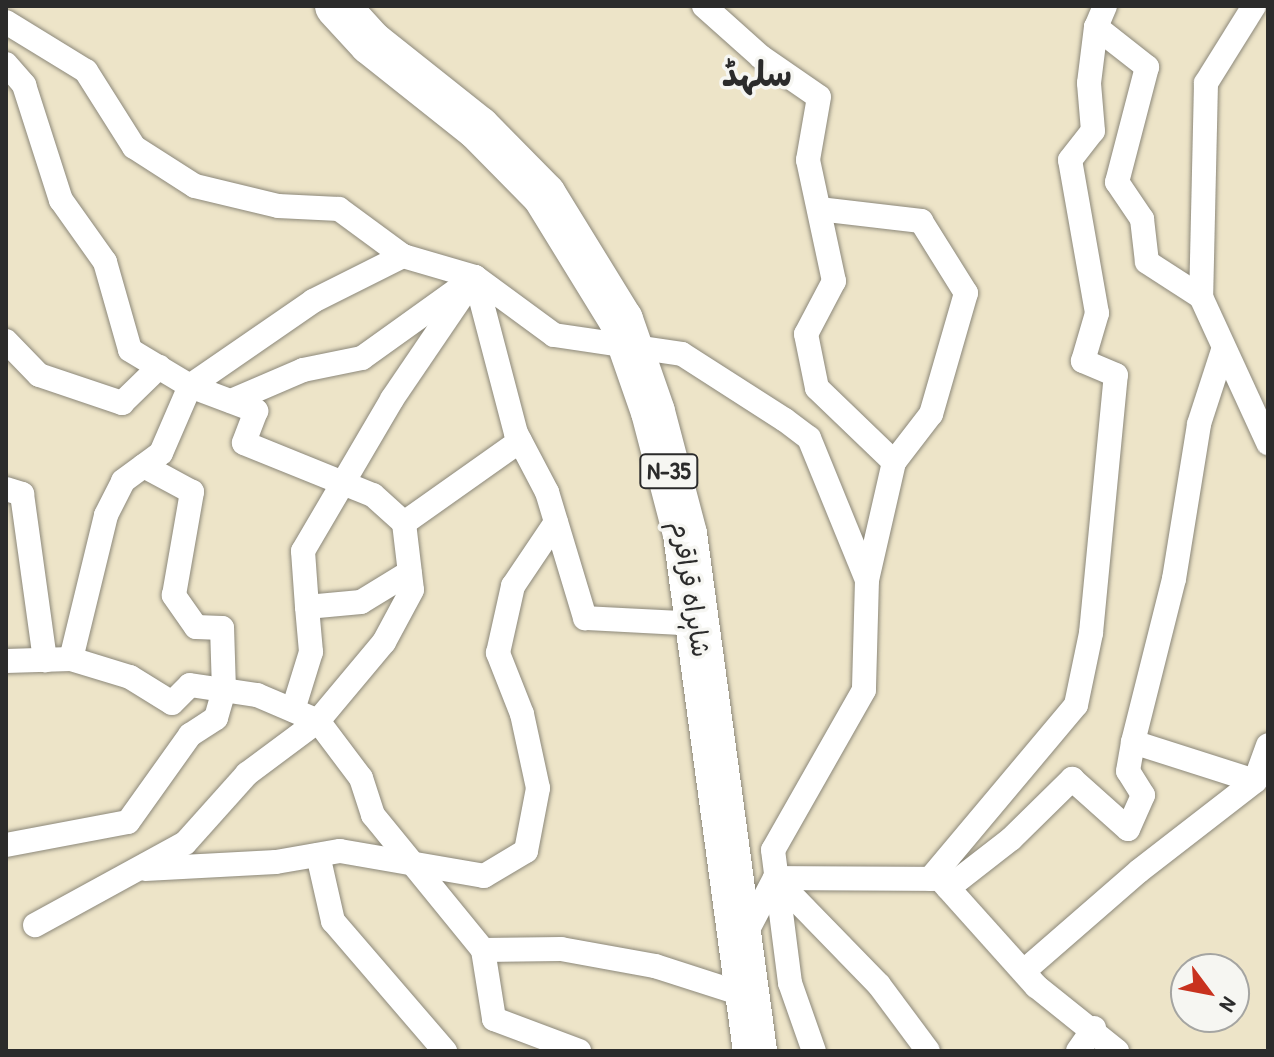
<!DOCTYPE html>
<meta charset="utf-8">
<style>
body{margin:0}
#map{position:relative;width:1274px;height:1057px;overflow:hidden;background:#ede4c8;font-family:"Patrick Hand","Playpen Sans Arabic",sans-serif}
div>[style]{position:absolute}
.roads{filter:drop-shadow(0 0 2px #8c887a) drop-shadow(0 0 2px #8c887a)}
.street>*{height:24px;margin:-12px;padding:0 12px;transform-origin:12px;border-radius:12px;background:#fff}
.highway>*{height:44px;margin:-22px;padding:0 22px;transform-origin:22px;border-radius:22px;background:#fff}
span{translate:-50% -50%;white-space:nowrap;text-align:center;line-height:1.15;-webkit-text-stroke:7px #f6f6f2;paint-order:stroke}
.shield-label span{padding:2px 6px;background:#f6f6f2;border:2px solid;border-radius:6px;-webkit-text-stroke-width:0}
.shield-label{font-size:24px;color:#2b2b2b;font-weight:700}
.street-label{font-size:26px;color:#2b2b2b}
.district-label{font-size:34px;color:#2b2b2b;font-weight:700}
.frame{position:absolute;inset:0;border:8px solid #2b2b2b;pointer-events:none}
.north{position:absolute;left:1170px;top:953px;width:80px;height:80px;box-sizing:border-box;background:#f6f6f2;border:2px solid #a5a5a2;border-radius:50%;rotate:122deg;font-size:22px;font-weight:700;line-height:32px;text-align:center;color:#2b2b2b}
.north::after{content:'';display:block;margin:auto;width:28px;height:36px;background:#c8321e;clip-path:polygon(50% 0,100% 100%,50% 72%,0 100%)}
</style>
<div id="map">
<div class="roads">
<div class="street">
<div style="left:704px;top:6px;width:76px;rotate:41.8deg"></div>
<div style="left:761px;top:57px;width:70px;rotate:34.6deg"></div>
<div style="left:819px;top:97px;width:64px;rotate:99.9deg"></div>
<div style="left:808px;top:160px;width:124px;rotate:77.9deg"></div>
<div style="left:834px;top:281px;width:60px;rotate:117.8deg"></div>
<div style="left:806px;top:334px;width:55px;rotate:78.5deg"></div>
<div style="left:817px;top:388px;width:107px;rotate:43.9deg"></div>
<div style="left:894px;top:462px;width:121px;rotate:102.9deg"></div>
<div style="left:867px;top:580px;width:110px;rotate:91.6deg"></div>
<div style="left:864px;top:690px;width:184px;rotate:119.6deg"></div>
<div style="left:773px;top:850px;width:134px;rotate:82.7deg"></div>
<div style="left:790px;top:983px;width:72px;rotate:70.6deg"></div>
<div style="left:1105px;top:6px;width:23px;rotate:113deg"></div>
<div style="left:1096px;top:27px;width:65px;rotate:38.1deg"></div>
<div style="left:1147px;top:67px;width:119px;rotate:104.6deg"></div>
<div style="left:1117px;top:182px;width:45px;rotate:56deg"></div>
<div style="left:1142px;top:219px;width:43px;rotate:83.4deg"></div>
<div style="left:1147px;top:262px;width:64px;rotate:32.9deg"></div>
<div style="left:1254px;top:6px;width:91px;rotate:121.9deg"></div>
<div style="left:1206px;top:83px;width:214px;rotate:91.3deg"></div>
<div style="left:1201px;top:297px;width:161px;rotate:65.3deg"></div>
<div style="left:6px;top:22px;width:94px;rotate:31.5deg"></div>
<div style="left:86px;top:71px;width:90px;rotate:57.7deg"></div>
<div style="left:134px;top:147px;width:72px;rotate:32.6deg"></div>
<div style="left:195px;top:186px;width:85px;rotate:13.5deg"></div>
<div style="left:278px;top:206px;width:61px;rotate:2.8deg"></div>
<div style="left:339px;top:209px;width:79px;rotate:36.3deg"></div>
<div style="left:6px;top:64px;width:28px;rotate:49deg"></div>
<div style="left:24px;top:85px;width:121px;rotate:72.2deg"></div>
<div style="left:61px;top:200px;width:76px;rotate:54.6deg"></div>
<div style="left:105px;top:262px;width:91px;rotate:74.1deg"></div>
<div style="left:130px;top:350px;width:70px;rotate:31deg"></div>
<div style="left:190px;top:386px;width:71px;rotate:20.7deg"></div>
<div style="left:256px;top:411px;width:34px;rotate:111deg"></div>
<div style="left:244px;top:443px;width:139px;rotate:22deg"></div>
<div style="left:373px;top:495px;width:42px;rotate:42.1deg"></div>
<div style="left:404px;top:523px;width:67px;rotate:83.2deg"></div>
<div style="left:412px;top:590px;width:59px;rotate:118.3deg"></div>
<div style="left:384px;top:642px;width:103px;rotate:129.9deg"></div>
<div style="left:318px;top:721px;width:89px;rotate:143.3deg"></div>
<div style="left:247px;top:774px;width:93px;rotate:131.9deg"></div>
<div style="left:185px;top:843px;width:171px;rotate:151.3deg"></div>
<div style="left:819px;top:209px;width:103px;rotate:6.7deg"></div>
<div style="left:921px;top:221px;width:85px;rotate:58deg"></div>
<div style="left:966px;top:293px;width:126px;rotate:106.1deg"></div>
<div style="left:931px;top:414px;width:61px;rotate:127.6deg"></div>
<div style="left:6px;top:341px;width:47px;rotate:45.9deg"></div>
<div style="left:39px;top:375px;width:88px;rotate:18.6deg"></div>
<div style="left:122px;top:403px;width:52px;rotate:-44.2deg"></div>
<div style="left:231px;top:401px;width:78px;rotate:-23.3deg"></div>
<div style="left:303px;top:370px;width:60px;rotate:-11.5deg"></div>
<div style="left:362px;top:358px;width:139px;rotate:-35.6deg"></div>
<div style="left:475px;top:277px;width:161px;rotate:75.3deg"></div>
<div style="left:516px;top:433px;width:67px;rotate:62.3deg"></div>
<div style="left:547px;top:492px;width:132px;rotate:73.2deg"></div>
<div style="left:585px;top:618px;width:113px;rotate:3deg"></div>
<div style="left:6px;top:489px;width:17px;rotate:17deg"></div>
<div style="left:22px;top:494px;width:168px;rotate:82.1deg"></div>
<div style="left:404px;top:523px;width:142px;rotate:-35.3deg"></div>
<div style="left:307px;top:607px;width:56px;rotate:-94.1deg"></div>
<div style="left:303px;top:551px;width:176px;rotate:-59.6deg"></div>
<div style="left:392px;top:399px;width:128px;rotate:-55.8deg"></div>
<div style="left:71px;top:659px;width:62px;rotate:17deg"></div>
<div style="left:130px;top:677px;width:49px;rotate:31.8deg"></div>
<div style="left:172px;top:703px;width:25px;rotate:-45deg"></div>
<div style="left:190px;top:685px;width:68px;rotate:8.5deg"></div>
<div style="left:257px;top:695px;width:66px;rotate:23.1deg"></div>
<div style="left:318px;top:721px;width:71px;rotate:53deg"></div>
<div style="left:361px;top:778px;width:39px;rotate:72deg"></div>
<div style="left:373px;top:815px;width:174px;rotate:50.8deg"></div>
<div style="left:483px;top:950px;width:78px;rotate:-0.7deg"></div>
<div style="left:561px;top:949px;width:96px;rotate:10.3deg"></div>
<div style="left:655px;top:966px;width:95px;rotate:17.9deg"></div>
<div style="left:6px;top:661px;width:65px;rotate:-1.8deg"></div>
<div style="left:71px;top:659px;width:148px;rotate:-76.3deg"></div>
<div style="left:106px;top:515px;width:38px;rotate:-63deg"></div>
<div style="left:123px;top:481px;width:47px;rotate:-36.4deg"></div>
<div style="left:161px;top:453px;width:73px;rotate:-66.6deg"></div>
<div style="left:190px;top:386px;width:150px;rotate:-34.6deg"></div>
<div style="left:313px;top:301px;width:101px;rotate:-26.6deg"></div>
<div style="left:403px;top:256px;width:75px;rotate:16.3deg"></div>
<div style="left:475px;top:277px;width:98px;rotate:36.3deg"></div>
<div style="left:554px;top:335px;width:129px;rotate:8.4deg"></div>
<div style="left:682px;top:354px;width:122px;rotate:32.7deg"></div>
<div style="left:785px;top:420px;width:30px;rotate:37deg"></div>
<div style="left:809px;top:438px;width:153px;rotate:67.8deg"></div>
<div style="left:293px;top:710px;width:61px;rotate:-72.8deg"></div>
<div style="left:311px;top:652px;width:45px;rotate:-95.1deg"></div>
<div style="left:307px;top:607px;width:54px;rotate:-5.3deg"></div>
<div style="left:361px;top:602px;width:57px;rotate:-31.5deg"></div>
<div style="left:1133px;top:742px;width:168px;rotate:-75.9deg"></div>
<div style="left:1174px;top:579px;width:157px;rotate:-80.8deg"></div>
<div style="left:1199px;top:424px;width:78px;rotate:-72deg"></div>
<div style="left:6px;top:845px;width:124px;rotate:-10.7deg"></div>
<div style="left:128px;top:822px;width:107px;rotate:-54.5deg"></div>
<div style="left:190px;top:735px;width:31px;rotate:-33deg"></div>
<div style="left:216px;top:718px;width:29px;rotate:-74deg"></div>
<div style="left:224px;top:690px;width:62px;rotate:-91.8deg"></div>
<div style="left:222px;top:628px;width:26px;rotate:-178deg"></div>
<div style="left:196px;top:627px;width:39px;rotate:-125deg"></div>
<div style="left:174px;top:595px;width:105px;rotate:-80.1deg"></div>
<div style="left:192px;top:492px;width:55px;rotate:-151.6deg"></div>
<div style="left:318px;top:855px;width:68px;rotate:77.2deg"></div>
<div style="left:333px;top:921px;width:172px;rotate:49.3deg"></div>
<div style="left:145px;top:869px;width:131px;rotate:-3.1deg"></div>
<div style="left:276px;top:862px;width:65px;rotate:-9.8deg"></div>
<div style="left:340px;top:851px;width:146px;rotate:9.8deg"></div>
<div style="left:484px;top:876px;width:49px;rotate:-30.8deg"></div>
<div style="left:526px;top:851px;width:64px;rotate:-79.2deg"></div>
<div style="left:538px;top:788px;width:76px;rotate:-102.2deg"></div>
<div style="left:522px;top:714px;width:66px;rotate:-111.5deg"></div>
<div style="left:498px;top:653px;width:69px;rotate:-77.4deg"></div>
<div style="left:513px;top:586px;width:77px;rotate:-56.1deg"></div>
<div style="left:775px;top:878px;width:149px;rotate:45.8deg"></div>
<div style="left:879px;top:985px;width:82px;rotate:53.4deg"></div>
<div style="left:930px;top:879px;width:227px;rotate:-50deg"></div>
<div style="left:1076px;top:705px;width:74px;rotate:-78.2deg"></div>
<div style="left:1091px;top:633px;width:259px;rotate:-84.5deg"></div>
<div style="left:1116px;top:375px;width:36px;rotate:-157deg"></div>
<div style="left:1083px;top:361px;width:50px;rotate:-73.7deg"></div>
<div style="left:1097px;top:313px;width:155px;rotate:-100deg"></div>
<div style="left:1070px;top:160px;width:37px;rotate:-52deg"></div>
<div style="left:1093px;top:131px;width:48px;rotate:-94.8deg"></div>
<div style="left:1089px;top:83px;width:56px;rotate:-82.9deg"></div>
<div style="left:948px;top:888px;width:80px;rotate:-37.9deg"></div>
<div style="left:1011px;top:839px;width:86px;rotate:-44.5deg"></div>
<div style="left:1072px;top:779px;width:75px;rotate:41.8deg"></div>
<div style="left:1128px;top:829px;width:37px;rotate:-66deg"></div>
<div style="left:1143px;top:795px;width:28px;rotate:-122deg"></div>
<div style="left:1128px;top:771px;width:29px;rotate:-80deg"></div>
<div style="left:1133px;top:742px;width:128px;rotate:17.7deg"></div>
<div style="left:744px;top:937px;width:67px;rotate:-62.3deg"></div>
<div style="left:775px;top:878px;width:165px;rotate:0.3deg"></div>
<div style="left:940px;top:879px;width:144px;rotate:48.1deg"></div>
<div style="left:1036px;top:986px;width:104px;rotate:38.7deg"></div>
<div style="left:483px;top:950px;width:70px;rotate:80.9deg"></div>
<div style="left:494px;top:1019px;width:91px;rotate:20.6deg"></div>
<div style="left:1024px;top:971px;width:152px;rotate:-41deg"></div>
<div style="left:1139px;top:871px;width:147px;rotate:-37.8deg"></div>
<div style="left:1255px;top:781px;width:38px;rotate:-70deg"></div>
<div style="left:1078px;top:1051px;width:28px;rotate:-55deg"></div>
</div>
<div class="highway">
<div style="left:337px;top:6px;width:50px;rotate:47.4deg"></div>
<div style="left:371px;top:43px;width:137px;rotate:38.5deg"></div>
<div style="left:478px;top:128px;width:94px;rotate:45.4deg"></div>
<div style="left:544px;top:195px;width:147px;rotate:58.4deg"></div>
<div style="left:621px;top:320px;width:97px;rotate:70.8deg"></div>
<div style="left:653px;top:412px;width:126px;rotate:75.3deg"></div>
<div style="left:685px;top:534px;width:522px;rotate:82.29deg"></div>
</div>
</div>
<div class="shield-label">
<span style="left:669px;top:471px">N-35</span>
</div>
<div class="street-label">
<span style="left:691px;top:589px;rotate:81deg">شاہراہ قراقرم</span>
</div>
<div class="district-label">
<span style="left:757px;top:75px">سلہڈ</span>
</div>
<div class="frame"></div>
<div class="north">N</div>
</div>
